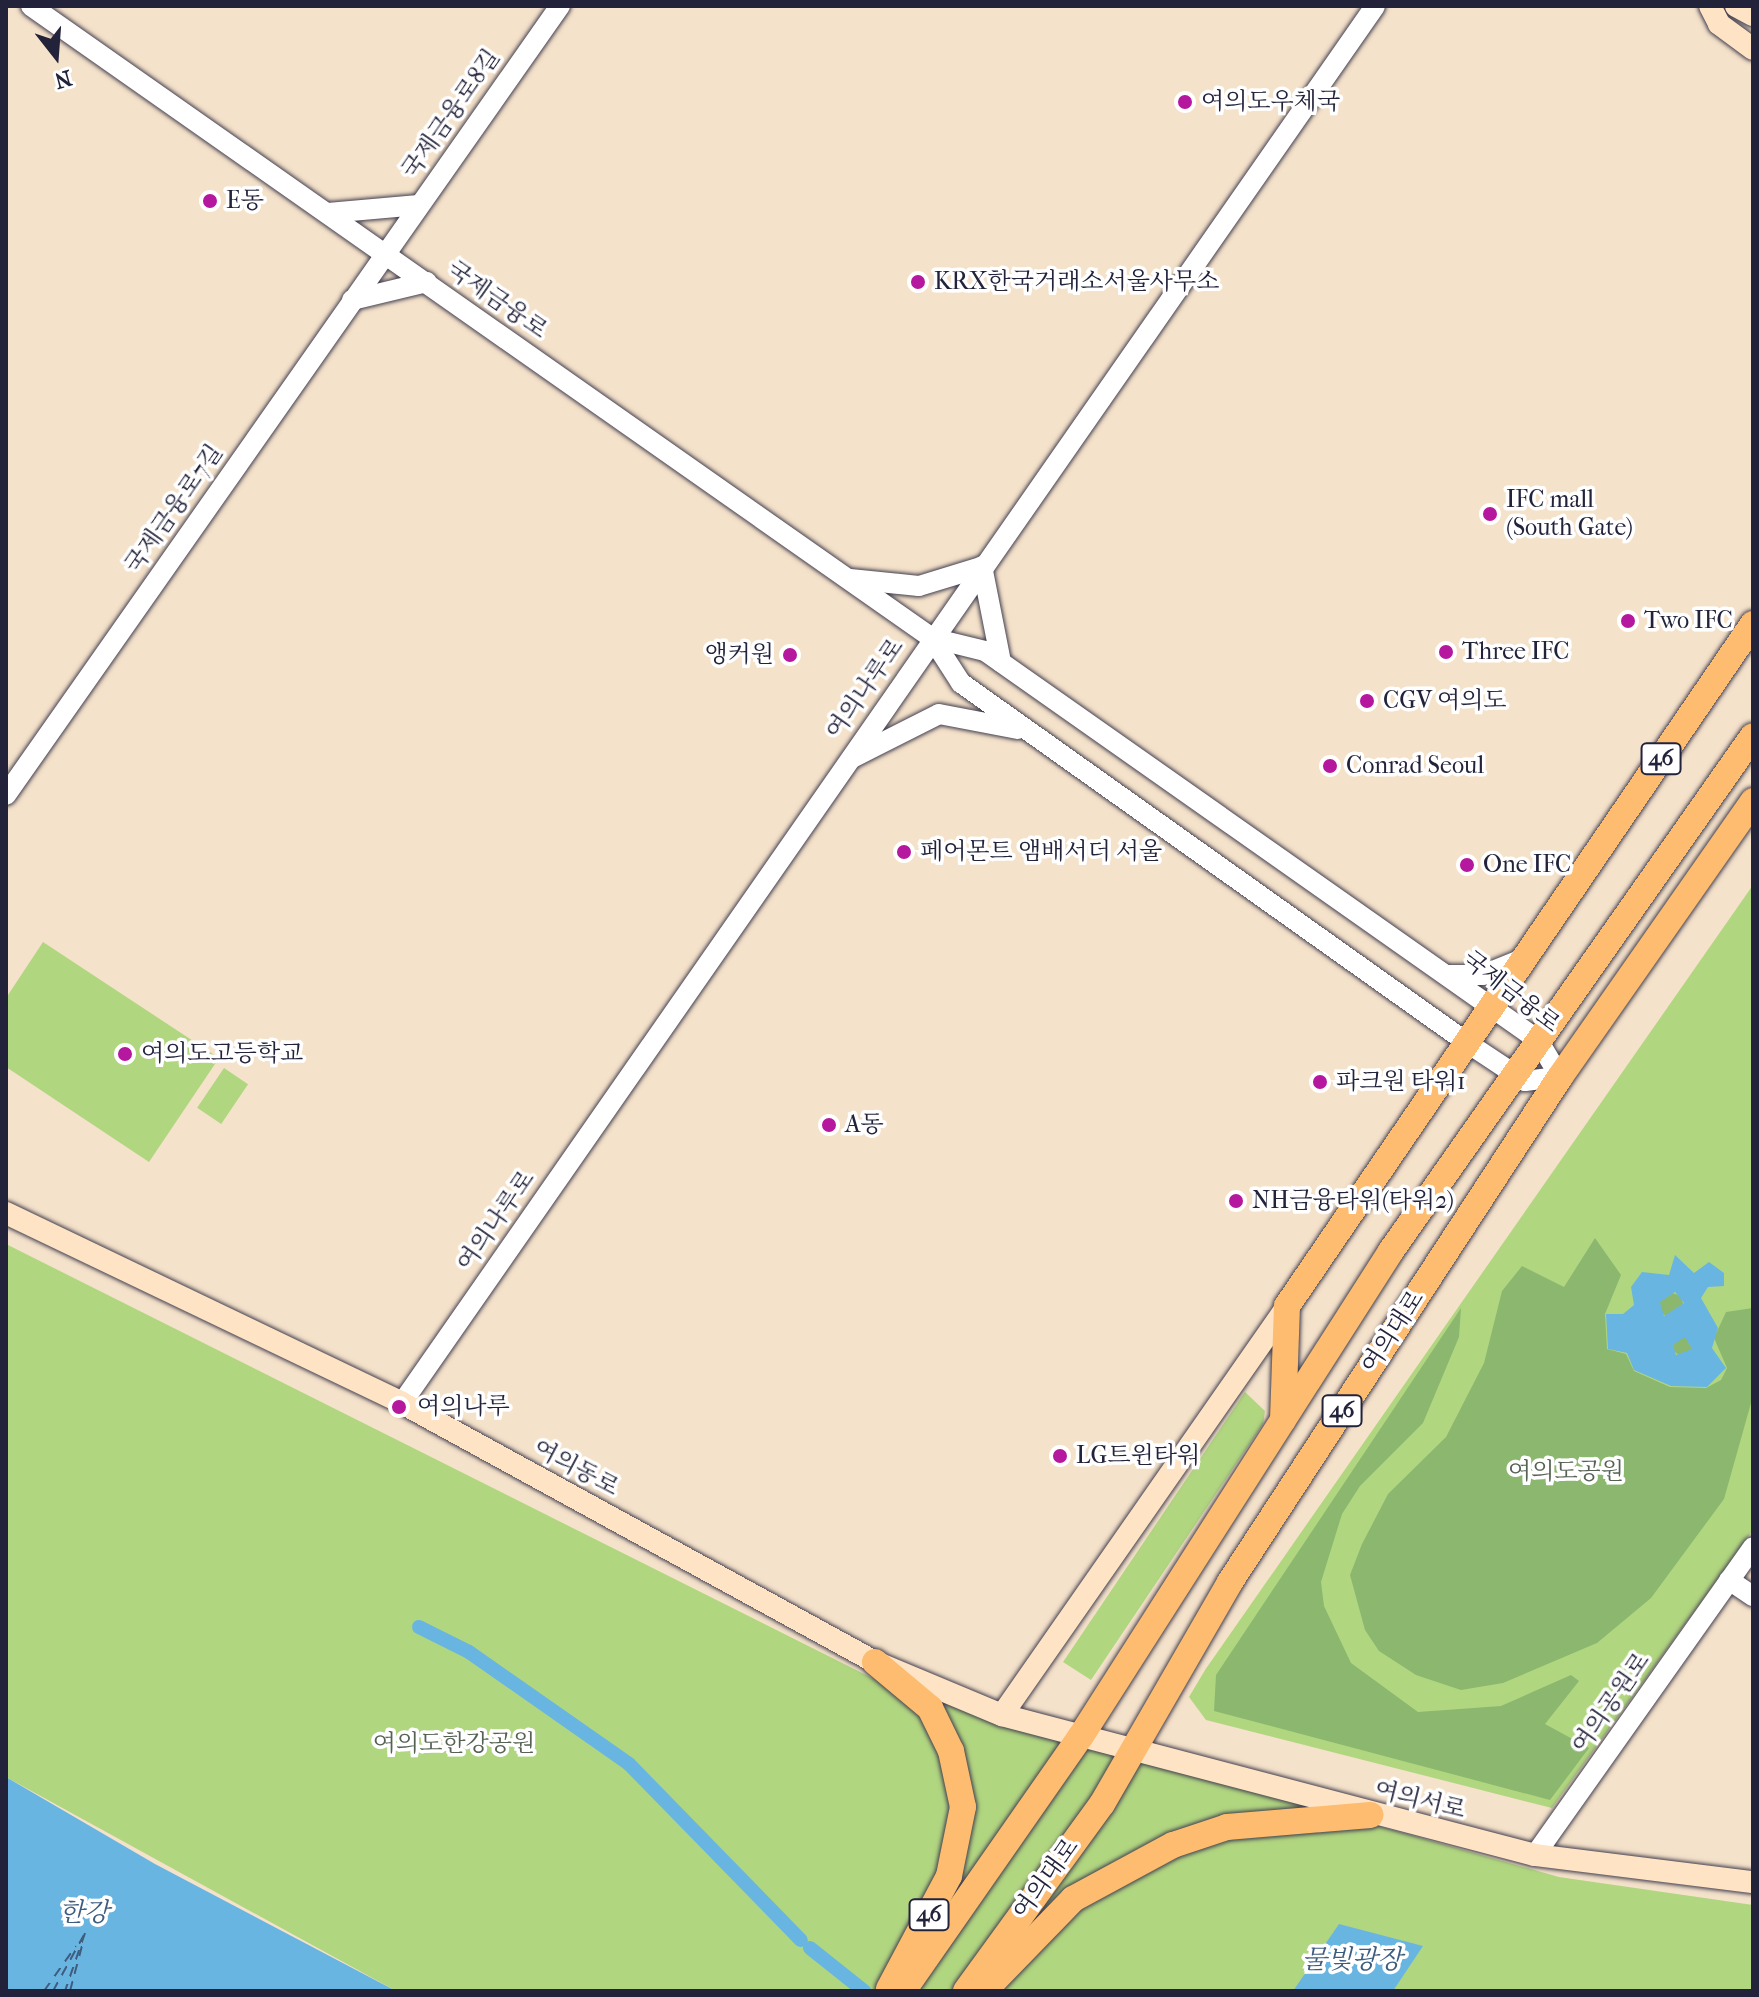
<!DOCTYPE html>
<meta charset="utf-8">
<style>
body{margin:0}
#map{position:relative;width:1759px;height:1997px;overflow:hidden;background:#f5e2ca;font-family:"IM FELL French Canon","Noto Serif KR",serif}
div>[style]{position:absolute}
.green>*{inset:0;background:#b1d680;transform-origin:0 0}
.forest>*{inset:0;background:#8cb76e}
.round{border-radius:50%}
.water>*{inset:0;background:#69b5e2}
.canal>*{height:14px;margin:-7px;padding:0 7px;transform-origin:7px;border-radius:7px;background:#69b5e2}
.ferry>*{height:2px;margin-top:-1px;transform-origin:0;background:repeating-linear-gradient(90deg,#3e5d7e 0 10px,transparent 0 18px)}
.roads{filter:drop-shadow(0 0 2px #423f50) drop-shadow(0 0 2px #423f50)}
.tertiary>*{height:20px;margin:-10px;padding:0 10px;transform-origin:10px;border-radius:10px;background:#fff}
.secondary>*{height:22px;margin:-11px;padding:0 11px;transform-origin:11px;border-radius:11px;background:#fee4c5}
.primary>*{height:26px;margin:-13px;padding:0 13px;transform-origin:13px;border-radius:13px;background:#fdbc6f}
.dots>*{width:22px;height:22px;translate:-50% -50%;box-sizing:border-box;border:4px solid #fff;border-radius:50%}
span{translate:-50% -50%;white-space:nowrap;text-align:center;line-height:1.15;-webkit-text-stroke:7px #fff;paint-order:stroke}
.shield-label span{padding:2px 6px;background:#fff;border:2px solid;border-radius:6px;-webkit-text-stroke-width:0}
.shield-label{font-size:22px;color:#22223b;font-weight:700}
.poi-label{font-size:24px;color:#22223b}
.left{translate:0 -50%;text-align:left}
.right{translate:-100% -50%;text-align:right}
.street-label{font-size:24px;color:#22223b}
.park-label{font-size:24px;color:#546153}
.water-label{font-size:26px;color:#3e5d7e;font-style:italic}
.frame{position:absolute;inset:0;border:8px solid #22223b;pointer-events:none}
.north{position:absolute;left:16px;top:16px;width:80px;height:80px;-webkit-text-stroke:6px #fff;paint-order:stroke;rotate:163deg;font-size:22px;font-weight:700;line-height:32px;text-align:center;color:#22223b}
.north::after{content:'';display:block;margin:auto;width:28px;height:36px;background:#22223b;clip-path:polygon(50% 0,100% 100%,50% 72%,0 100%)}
</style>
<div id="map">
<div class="green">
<div style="clip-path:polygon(1753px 885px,1753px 1530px,1552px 1808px,1206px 1720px,1189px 1697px,1205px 1670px)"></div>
<div style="clip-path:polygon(43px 942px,219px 1058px,149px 1162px,6px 1067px,6px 998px)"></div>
<div style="left:224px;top:1068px;width:29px;height:48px;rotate:34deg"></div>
<div style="clip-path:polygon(6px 1244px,894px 1689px,1559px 1877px,1753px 1905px,1753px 1991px,396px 1991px,6px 1777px)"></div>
<div style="clip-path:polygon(1245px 1392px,1265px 1411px,1263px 1424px,1091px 1680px,1063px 1662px)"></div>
</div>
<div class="forest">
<div style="clip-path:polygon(1595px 1238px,1621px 1275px,1605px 1314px,1607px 1349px,1626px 1354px,1634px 1371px,1670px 1387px,1706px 1388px,1721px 1380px,1727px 1368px,1714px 1338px,1726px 1312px,1753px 1308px,1753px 1396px,1724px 1499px,1651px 1598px,1597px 1643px,1503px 1683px,1461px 1690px,1416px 1675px,1379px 1651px,1365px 1630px,1350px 1575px,1362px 1544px,1388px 1494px,1446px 1437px,1484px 1363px,1502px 1291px,1522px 1266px,1564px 1287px)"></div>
<div class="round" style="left:1659px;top:1293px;width:24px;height:24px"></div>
<div style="clip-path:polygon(1461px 1308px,1459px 1337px,1423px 1423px,1360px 1486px,1342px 1514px,1321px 1582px,1324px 1606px,1351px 1663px,1418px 1712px,1501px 1706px,1571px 1675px,1579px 1681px,1545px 1724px,1589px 1748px,1550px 1800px,1214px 1711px,1216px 1675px)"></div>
<div class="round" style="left:1673px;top:1336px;width:20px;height:20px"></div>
</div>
<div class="water">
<div style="clip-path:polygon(evenodd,1675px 1255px,1694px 1273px,1709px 1262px,1724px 1273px,1724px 1286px,1708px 1287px,1701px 1298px,1718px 1328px,1712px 1348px,1726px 1368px,1707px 1387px,1671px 1386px,1634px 1370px,1627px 1353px,1608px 1349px,1606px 1314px,1623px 1314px,1634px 1305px,1631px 1287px,1642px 1272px,1669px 1275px,1675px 1255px,1675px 1292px,1684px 1303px,1664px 1316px,1660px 1302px,1675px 1292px,1675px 1255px,1685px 1337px,1692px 1349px,1676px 1355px,1673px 1345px,1685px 1337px)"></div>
<div style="clip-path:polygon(6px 1777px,155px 1864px,396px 1991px,6px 1991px)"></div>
<div style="clip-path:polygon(1339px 1924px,1423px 1946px,1393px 1991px,1293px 1991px)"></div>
</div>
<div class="canal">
<div style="left:419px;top:1627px;width:56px;rotate:26.6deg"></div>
<div style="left:469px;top:1652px;width:195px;rotate:35deg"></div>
<div style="left:629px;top:1764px;width:246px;rotate:45.7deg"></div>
<div style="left:810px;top:1948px;width:69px;rotate:38.5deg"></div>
</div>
<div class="ferry">
<div style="left:44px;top:1991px;width:55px;rotate:-54.6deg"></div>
<div style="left:53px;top:1991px;width:66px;rotate:-61.1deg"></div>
<div style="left:85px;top:1933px;width:61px;rotate:109deg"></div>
<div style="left:70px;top:1991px;width:47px;rotate:-75.1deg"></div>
</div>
<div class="roads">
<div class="tertiary">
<div style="left:31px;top:6px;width:1101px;rotate:35.05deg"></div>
<div style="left:932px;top:638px;width:54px;rotate:57.2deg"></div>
<div style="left:961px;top:683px;width:623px;rotate:35.4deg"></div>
<div style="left:1469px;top:1044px;width:67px;rotate:33.5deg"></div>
<div style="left:1525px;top:1081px;width:35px;rotate:-7deg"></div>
<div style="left:1560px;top:1077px;width:43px;rotate:-120.7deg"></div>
<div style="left:1538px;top:1040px;width:676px;rotate:-144.88deg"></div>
<div style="left:985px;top:651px;width:55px;rotate:-166.2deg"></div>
<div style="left:328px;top:213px;width:91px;rotate:-5deg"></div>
<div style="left:352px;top:300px;width:77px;rotate:-13.5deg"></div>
<div style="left:982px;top:566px;width:98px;rotate:78.8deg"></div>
<div style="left:850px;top:579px;width:69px;rotate:5.8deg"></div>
<div style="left:919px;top:586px;width:62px;rotate:-17deg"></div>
<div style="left:852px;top:758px;width:97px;rotate:-26.8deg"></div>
<div style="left:939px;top:714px;width:80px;rotate:10.8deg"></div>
<div style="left:6px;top:795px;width:964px;rotate:-54.93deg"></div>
<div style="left:1449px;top:975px;width:34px"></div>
<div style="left:1483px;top:975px;width:45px;rotate:-22deg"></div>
<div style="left:402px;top:1403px;width:1702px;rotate:-55.14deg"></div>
<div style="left:1729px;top:1580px;width:29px;rotate:34deg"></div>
<div style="left:1535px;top:1855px;width:377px;rotate:-54.7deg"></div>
</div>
<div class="secondary">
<div style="left:1710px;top:6px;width:20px;rotate:63deg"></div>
<div style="left:1719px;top:24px;width:42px;rotate:36.3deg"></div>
<div style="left:1736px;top:6px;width:19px;rotate:28deg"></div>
<div style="left:6px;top:1213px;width:439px;rotate:25.6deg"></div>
<div style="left:402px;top:1403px;width:539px;rotate:28.7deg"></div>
<div style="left:875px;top:1662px;width:138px;rotate:22.7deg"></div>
<div style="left:1002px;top:1715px;width:551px;rotate:14.72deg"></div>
<div style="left:1535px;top:1855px;width:220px;rotate:7.1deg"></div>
<div style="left:1002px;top:1715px;width:499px;rotate:-55.1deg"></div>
</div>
<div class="primary">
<div style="left:1283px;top:1420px;width:114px;rotate:-88deg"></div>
<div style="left:1287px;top:1306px;width:826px;rotate:-55.66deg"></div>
<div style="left:875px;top:1662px;width:72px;rotate:39.9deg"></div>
<div style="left:930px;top:1708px;width:48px;rotate:64deg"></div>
<div style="left:951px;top:1751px;width:57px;rotate:77.9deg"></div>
<div style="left:963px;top:1807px;width:70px;rotate:101.5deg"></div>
<div style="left:949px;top:1876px;width:128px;rotate:118deg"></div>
<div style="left:903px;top:1991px;width:311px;rotate:-55.1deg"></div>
<div style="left:1081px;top:1736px;width:576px;rotate:-57.41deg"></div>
<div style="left:1391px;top:1251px;width:629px;rotate:-54.9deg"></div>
<div style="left:966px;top:1991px;width:231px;rotate:-54deg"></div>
<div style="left:1102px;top:1804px;width:256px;rotate:-60deg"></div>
<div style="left:1230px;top:1582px;width:603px;rotate:-56.84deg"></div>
<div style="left:1560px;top:1077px;width:337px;rotate:-55deg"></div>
<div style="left:984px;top:1991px;width:128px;rotate:-45.9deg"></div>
<div style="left:1073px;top:1899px;width:114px;rotate:-28.4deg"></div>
<div style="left:1173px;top:1845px;width:57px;rotate:-18.4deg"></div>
<div style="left:1227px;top:1827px;width:144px;rotate:-4.8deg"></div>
</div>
</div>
<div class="dots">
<div style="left:1185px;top:102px;background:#b5179e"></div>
<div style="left:210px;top:201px;background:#b5179e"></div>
<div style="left:918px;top:282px;background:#b5179e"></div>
<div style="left:1490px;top:514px;background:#b5179e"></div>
<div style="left:1628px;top:621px;background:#b5179e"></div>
<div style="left:1446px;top:652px;background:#b5179e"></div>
<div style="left:790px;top:655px;background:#b5179e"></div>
<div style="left:1367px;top:701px;background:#b5179e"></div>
<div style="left:1330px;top:766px;background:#b5179e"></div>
<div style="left:904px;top:852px;background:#b5179e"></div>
<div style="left:1467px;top:865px;background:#b5179e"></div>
<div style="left:125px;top:1054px;background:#b5179e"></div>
<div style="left:1320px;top:1082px;background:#b5179e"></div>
<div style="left:829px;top:1125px;background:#b5179e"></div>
<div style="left:1236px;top:1201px;background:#b5179e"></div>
<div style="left:399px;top:1407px;background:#b5179e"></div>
<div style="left:1060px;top:1456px;background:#b5179e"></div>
</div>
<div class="shield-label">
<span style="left:1661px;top:759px">46</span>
<span style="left:1342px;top:1411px">46</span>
<span style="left:929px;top:1915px">46</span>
</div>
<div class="poi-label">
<span class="left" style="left:1201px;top:102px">여의도우체국</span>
<span class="left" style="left:226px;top:201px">E동</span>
<span class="left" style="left:934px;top:282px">KRX한국거래소서울사무소</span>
<span class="left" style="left:1506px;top:514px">IFC mall<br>(South Gate)</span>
<span class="left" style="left:1644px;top:621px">Two IFC</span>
<span class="left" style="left:1462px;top:652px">Three IFC</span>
<span class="right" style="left:774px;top:655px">앵커원</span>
<span class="left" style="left:1383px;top:701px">CGV 여의도</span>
<span class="left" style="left:1346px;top:766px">Conrad Seoul</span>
<span class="left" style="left:920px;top:852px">페어몬트 앰배서더 서울</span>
<span class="left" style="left:1483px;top:865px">One IFC</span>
<span class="left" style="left:141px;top:1054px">여의도고등학교</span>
<span class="left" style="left:1336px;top:1082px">파크원 타워1</span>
<span class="left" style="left:845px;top:1125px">A동</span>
<span class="left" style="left:1252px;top:1201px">NH금융타워(타워2)</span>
<span class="left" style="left:417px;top:1407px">여의나루</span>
<span class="left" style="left:1076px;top:1456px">LG트윈타워</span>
</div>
<div class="street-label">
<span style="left:451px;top:114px;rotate:-55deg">국제금융로8길</span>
<span style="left:497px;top:300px;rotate:35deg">국제금융로</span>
<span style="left:174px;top:509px;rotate:-55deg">국제금융로7길</span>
<span style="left:865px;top:689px;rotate:-55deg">여의나루로</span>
<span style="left:1511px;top:992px;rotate:38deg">국제금융로</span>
<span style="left:496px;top:1221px;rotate:-55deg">여의나루로</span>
<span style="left:1393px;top:1332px;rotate:-57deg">여의대로</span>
<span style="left:576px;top:1468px;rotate:28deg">여의동로</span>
<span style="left:1611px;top:1703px;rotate:-55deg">여의공원로</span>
<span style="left:1420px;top:1800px;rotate:14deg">여의서로</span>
<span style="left:1046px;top:1879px;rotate:-54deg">여의대로</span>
</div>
<div class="park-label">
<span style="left:1566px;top:1472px">여의도공원</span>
<span style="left:454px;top:1744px">여의도한강공원</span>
</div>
<div class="water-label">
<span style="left:84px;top:1913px">한강</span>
<span style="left:1352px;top:1960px">물빛광장</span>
</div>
<div class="frame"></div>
<div class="north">N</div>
</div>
